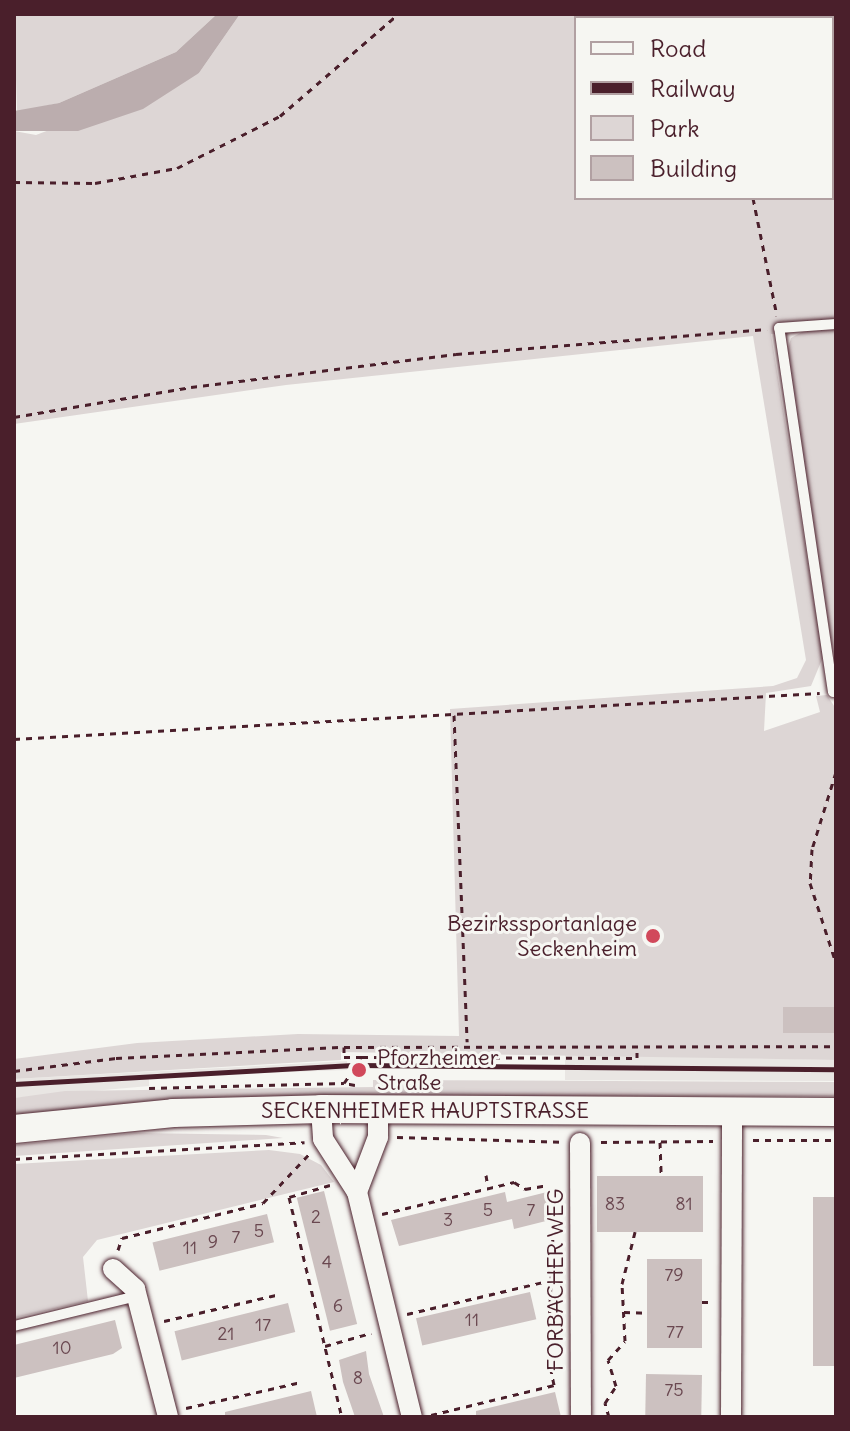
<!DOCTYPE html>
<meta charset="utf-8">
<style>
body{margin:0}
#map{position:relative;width:850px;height:1431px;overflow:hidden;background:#f6f6f2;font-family:Delius,sans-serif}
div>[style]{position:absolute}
.built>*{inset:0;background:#e9e6e3}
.green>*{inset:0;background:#ddd6d5}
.water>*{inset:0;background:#bbadae}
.building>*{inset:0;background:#ccc1c0;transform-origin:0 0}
.path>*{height:3px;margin-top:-1.5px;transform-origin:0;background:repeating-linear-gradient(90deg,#4a1f2b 0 6px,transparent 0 12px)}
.roads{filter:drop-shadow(0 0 2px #4a1f2b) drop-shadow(0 0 2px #4a1f2b)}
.lane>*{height:10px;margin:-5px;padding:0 5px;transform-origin:5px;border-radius:5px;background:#f6f6f2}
.street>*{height:20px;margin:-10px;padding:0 10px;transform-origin:10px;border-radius:10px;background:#f6f6f2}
.secondary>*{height:28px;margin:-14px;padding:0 14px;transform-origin:14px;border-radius:14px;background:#f6f6f2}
.rail>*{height:5px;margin:-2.5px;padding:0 2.5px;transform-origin:2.5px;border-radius:2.5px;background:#4a1f2b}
.dots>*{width:22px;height:22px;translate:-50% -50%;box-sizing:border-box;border:4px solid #f6f6f2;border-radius:50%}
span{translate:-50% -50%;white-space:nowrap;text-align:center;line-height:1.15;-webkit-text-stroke:6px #f6f6f2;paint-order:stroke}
.number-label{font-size:18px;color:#6a4850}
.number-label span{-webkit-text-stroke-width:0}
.poi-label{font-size:22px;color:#4a1f2b}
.right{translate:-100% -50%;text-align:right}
.left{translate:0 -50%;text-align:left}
.street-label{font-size:22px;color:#4a1f2b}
.frame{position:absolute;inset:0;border:16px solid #4a1f2b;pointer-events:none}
.legend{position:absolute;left:574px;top:16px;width:260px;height:184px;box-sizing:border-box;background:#f6f6f2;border:2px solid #b1a0a2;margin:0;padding:10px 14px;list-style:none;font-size:24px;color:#4a1f2b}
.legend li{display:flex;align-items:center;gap:16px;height:40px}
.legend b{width:40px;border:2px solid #b1a0a2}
</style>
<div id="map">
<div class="built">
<div style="clip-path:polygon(565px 1054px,836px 1060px,836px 1081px,565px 1080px)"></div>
<div style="clip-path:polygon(347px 1061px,347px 1070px,149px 1077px,149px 1086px,14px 1098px,14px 1079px)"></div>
</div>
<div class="green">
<div style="clip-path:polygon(14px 14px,217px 14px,176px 52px,59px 103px,17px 112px)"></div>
<div style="clip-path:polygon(evenodd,240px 14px,836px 14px,836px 670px,785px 359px,791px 338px,804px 331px,771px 334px,823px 657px,811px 686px,766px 693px,764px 731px,820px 712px,816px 696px,827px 695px,836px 709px,836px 1060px,341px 1052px,341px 1060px,14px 1079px,14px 1059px,137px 1043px,298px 1034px,459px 1036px,450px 709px,773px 686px,797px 678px,806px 660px,753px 336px,286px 385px,14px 424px,14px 131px,36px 135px,199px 73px,240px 14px,576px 18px,832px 18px,832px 198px,576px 198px,576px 18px)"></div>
<div style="clip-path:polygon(373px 1080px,836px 1082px,836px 1096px,279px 1096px,14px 1117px,14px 1098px,65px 1091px,373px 1087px)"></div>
<div style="clip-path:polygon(136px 1133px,266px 1135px,283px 1138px,14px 1156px,14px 1145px)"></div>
<div style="clip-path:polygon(269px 1150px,300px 1154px,321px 1165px,334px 1182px,97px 1240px,83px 1257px,88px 1301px,14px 1318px,14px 1164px)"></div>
</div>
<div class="water">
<div style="clip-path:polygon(217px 14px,240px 14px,199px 73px,143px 109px,78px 131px,14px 131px,14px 111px,59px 103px,176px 52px)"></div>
</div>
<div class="building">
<div style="left:783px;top:1007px;width:53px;height:26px"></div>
<div style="left:597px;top:1176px;width:106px;height:56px"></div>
<div style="left:324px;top:1191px;width:137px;height:28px;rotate:76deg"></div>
<div style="clip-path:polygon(505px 1192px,507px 1202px,547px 1192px,554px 1219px,514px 1229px,512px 1219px,399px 1246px,391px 1220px)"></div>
<div style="left:813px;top:1197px;width:23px;height:169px"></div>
<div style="left:267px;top:1214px;width:29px;height:118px;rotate:76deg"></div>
<div style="left:647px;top:1259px;width:55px;height:89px"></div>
<div style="left:530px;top:1292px;width:28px;height:117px;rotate:77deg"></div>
<div style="left:288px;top:1303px;width:30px;height:117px;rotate:76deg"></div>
<div style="clip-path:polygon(115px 1320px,122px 1348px,113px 1354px,14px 1378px,14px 1345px)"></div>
<div style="clip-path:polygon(366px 1351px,369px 1374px,384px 1417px,355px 1417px,343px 1382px,339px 1360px)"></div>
<div style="left:646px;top:1374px;width:56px;height:43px;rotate:1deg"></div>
<div style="clip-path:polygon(311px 1391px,317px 1417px,225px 1417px,225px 1412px)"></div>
<div style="clip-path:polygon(555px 1392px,561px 1417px,476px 1417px,476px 1411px)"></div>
</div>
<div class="path">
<div style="left:718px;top:14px;width:4px;rotate:90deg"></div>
<div style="left:14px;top:182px;width:81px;rotate:0.7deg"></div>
<div style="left:95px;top:183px;width:83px;rotate:-10.4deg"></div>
<div style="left:177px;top:168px;width:115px;rotate:-26.8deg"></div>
<div style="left:280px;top:116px;width:156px;rotate:-40.8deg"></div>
<div style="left:753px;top:198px;width:120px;rotate:78.5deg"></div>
<div style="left:14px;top:417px;width:180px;rotate:-9.6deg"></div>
<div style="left:191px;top:387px;width:267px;rotate:-7.1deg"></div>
<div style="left:456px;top:354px;width:312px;rotate:-4.6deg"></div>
<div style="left:454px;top:715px;width:327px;rotate:87.7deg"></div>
<div style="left:14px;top:739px;width:807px;rotate:-3.27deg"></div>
<div style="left:836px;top:772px;width:81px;rotate:107.3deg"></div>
<div style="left:812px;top:849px;width:34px;rotate:93deg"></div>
<div style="left:810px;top:883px;width:84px;rotate:72deg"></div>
<div style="left:344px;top:1047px;width:10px;rotate:90deg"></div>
<div style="left:344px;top:1057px;width:18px"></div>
<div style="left:14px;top:1071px;width:103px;rotate:-7.3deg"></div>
<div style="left:116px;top:1058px;width:228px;rotate:-2.8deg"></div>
<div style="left:344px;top:1047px;width:492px;rotate:-0.1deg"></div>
<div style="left:355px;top:1085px;width:11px;rotate:-170deg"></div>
<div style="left:344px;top:1083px;width:32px;rotate:-55deg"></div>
<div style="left:362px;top:1057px;width:275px;rotate:0.2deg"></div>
<div style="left:637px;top:1058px;width:11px;rotate:-90deg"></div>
<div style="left:149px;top:1088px;width:195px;rotate:-1.5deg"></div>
<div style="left:397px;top:1137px;width:164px;rotate:1.7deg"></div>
<div style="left:753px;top:1140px;width:83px"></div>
<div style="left:601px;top:1142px;width:112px;rotate:-0.5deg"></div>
<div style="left:660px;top:1142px;width:34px;rotate:88deg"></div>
<div style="left:14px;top:1159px;width:291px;rotate:-3.3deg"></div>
<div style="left:486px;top:1175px;width:12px;rotate:81deg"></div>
<div style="left:330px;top:1185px;width:43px;rotate:163.7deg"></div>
<div style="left:289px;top:1197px;width:226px;rotate:76.5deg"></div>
<div style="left:382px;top:1214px;width:136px;rotate:-13.6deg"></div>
<div style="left:514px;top:1182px;width:13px;rotate:32deg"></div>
<div style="left:525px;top:1189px;width:22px;rotate:-10deg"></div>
<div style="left:118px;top:1250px;width:13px;rotate:-72deg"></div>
<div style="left:122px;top:1238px;width:145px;rotate:-13.9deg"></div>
<div style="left:263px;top:1203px;width:70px;rotate:-46.7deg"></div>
<div style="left:702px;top:1302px;width:10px"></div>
<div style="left:624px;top:1312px;width:23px;rotate:2deg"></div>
<div style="left:407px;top:1314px;width:145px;rotate:-13.2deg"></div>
<div style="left:164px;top:1321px;width:115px;rotate:-13.1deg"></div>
<div style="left:325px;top:1346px;width:48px;rotate:-15.8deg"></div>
<div style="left:186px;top:1408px;width:118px;rotate:-12.7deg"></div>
<div style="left:431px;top:1415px;width:127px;rotate:-13.7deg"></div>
<div style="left:554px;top:1385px;width:33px;rotate:-101deg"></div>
<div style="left:548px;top:1353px;width:121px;rotate:-87.6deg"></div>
<div style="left:609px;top:1417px;width:15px;rotate:-106deg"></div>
<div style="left:605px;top:1403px;width:20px;rotate:-57deg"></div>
<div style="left:616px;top:1386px;width:27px;rotate:-107deg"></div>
<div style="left:608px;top:1360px;width:25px;rotate:-48deg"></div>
<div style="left:625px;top:1341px;width:57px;rotate:-93deg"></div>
<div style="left:622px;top:1284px;width:54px;rotate:-76deg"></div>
<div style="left:702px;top:1417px;width:9px"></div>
</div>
<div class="roads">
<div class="lane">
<div style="left:833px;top:692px;width:368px;rotate:-98.4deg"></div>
<div style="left:779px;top:328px;width:57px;rotate:-4deg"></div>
<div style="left:14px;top:1326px;width:127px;rotate:-13.7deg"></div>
</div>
<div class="street">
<div style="left:321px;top:1109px;width:30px;rotate:86deg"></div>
<div style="left:323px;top:1139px;width:63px;rotate:57.3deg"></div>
<div style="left:357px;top:1192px;width:232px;rotate:76.3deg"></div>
<div style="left:580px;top:1143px;width:274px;rotate:89.8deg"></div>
<div style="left:357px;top:1192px;width:59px;rotate:-69.1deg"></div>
<div style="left:378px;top:1137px;width:28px;rotate:-90deg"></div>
<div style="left:113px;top:1269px;width:30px;rotate:42deg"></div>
<div style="left:135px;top:1289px;width:132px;rotate:75.5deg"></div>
<div style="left:731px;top:1417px;width:306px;rotate:-89.8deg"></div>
</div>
<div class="secondary">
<div style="left:14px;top:1129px;width:160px;rotate:-5.7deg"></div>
<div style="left:173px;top:1113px;width:148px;rotate:-1.5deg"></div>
<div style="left:321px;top:1109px;width:515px;rotate:0.33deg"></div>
</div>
</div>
<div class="rail">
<div style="left:14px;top:1084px;width:344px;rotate:-3.2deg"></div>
<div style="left:357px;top:1065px;width:479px;rotate:0.5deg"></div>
</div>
<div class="dots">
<div style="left:653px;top:936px;background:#d1495b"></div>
<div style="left:359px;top:1070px;background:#d1495b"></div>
</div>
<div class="number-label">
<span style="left:615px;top:1204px">83</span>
<span style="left:684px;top:1204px">81</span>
<span style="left:488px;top:1210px">5</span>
<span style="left:531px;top:1210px">7</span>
<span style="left:316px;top:1217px">2</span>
<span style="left:448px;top:1220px">3</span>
<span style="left:259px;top:1231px">5</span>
<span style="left:236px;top:1237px">7</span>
<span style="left:213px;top:1242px">9</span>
<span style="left:190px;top:1248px">11</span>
<span style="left:327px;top:1262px">4</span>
<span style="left:674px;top:1275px">79</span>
<span style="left:338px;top:1306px">6</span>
<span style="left:472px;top:1320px">11</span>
<span style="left:263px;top:1325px">17</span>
<span style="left:675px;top:1332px">77</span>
<span style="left:226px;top:1334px">21</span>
<span style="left:62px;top:1348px">10</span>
<span style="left:358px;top:1378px">8</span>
<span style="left:674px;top:1390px">75</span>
</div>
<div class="poi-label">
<span class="right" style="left:637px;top:936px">Bezirkssportanlage<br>Seckenheim</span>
<span class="left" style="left:377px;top:1070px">Pforzheimer<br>Straße</span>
</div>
<div class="street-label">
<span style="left:425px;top:1111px">SECKENHEIMER HAUPTSTRASSE</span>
<span style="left:556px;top:1280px;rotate:-90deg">FORBACHER WEG</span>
</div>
<div class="frame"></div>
<ul class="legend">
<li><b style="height:10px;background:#f6f6f2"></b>Road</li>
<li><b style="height:10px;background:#4a1f2b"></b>Railway</li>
<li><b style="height:22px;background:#ddd6d5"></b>Park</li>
<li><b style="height:22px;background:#ccc1c0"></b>Building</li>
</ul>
</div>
